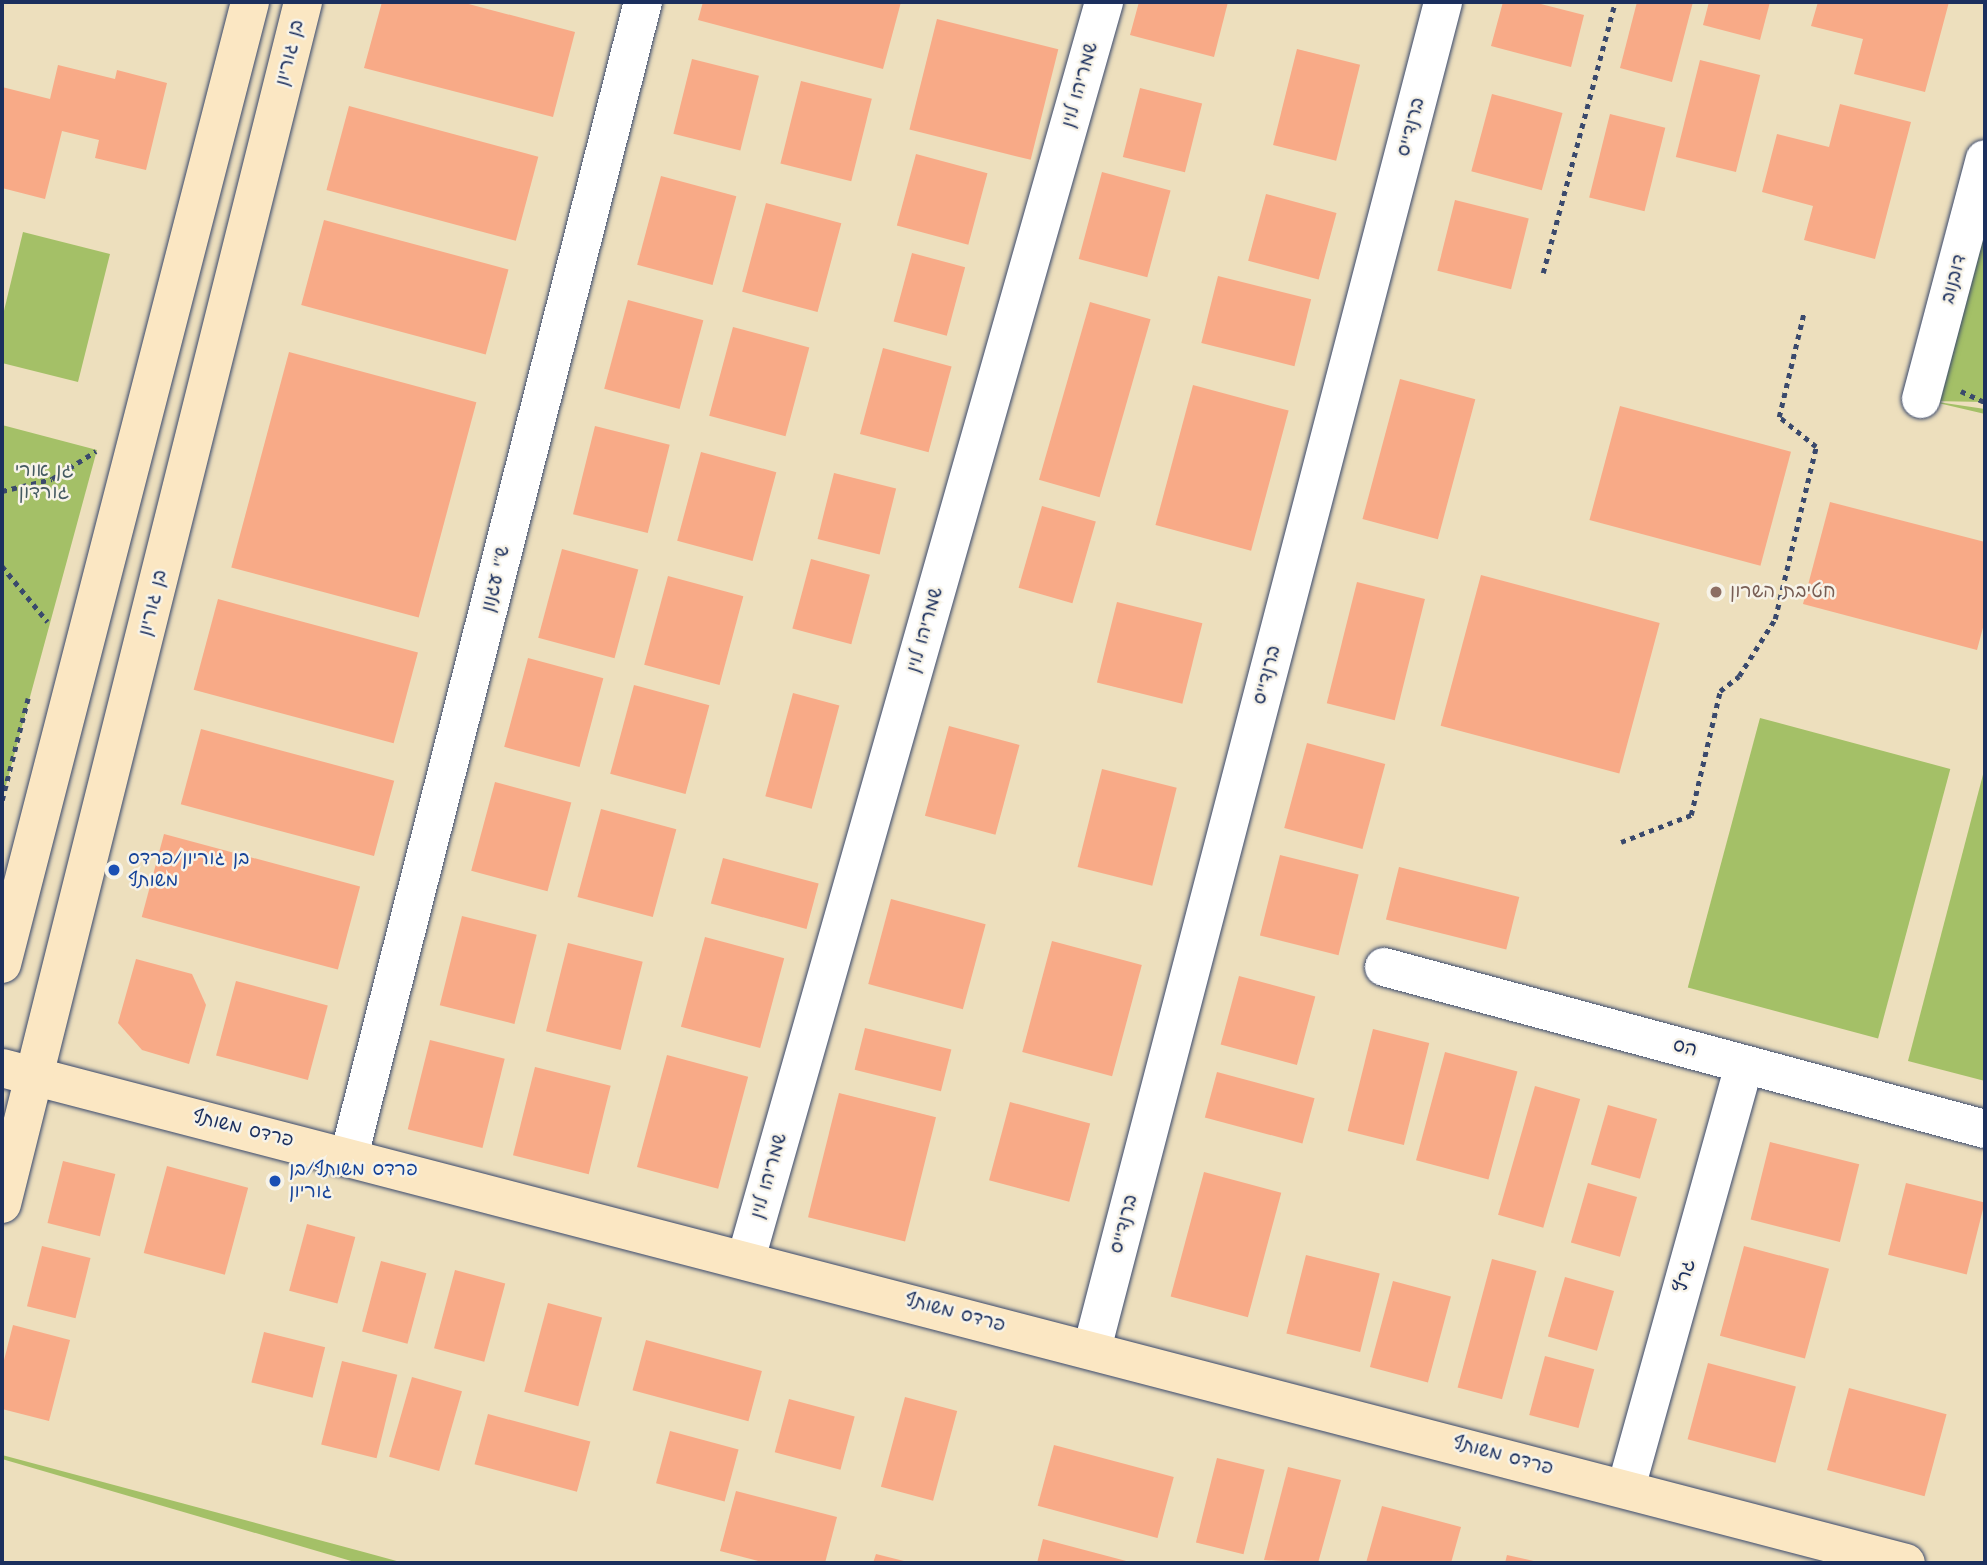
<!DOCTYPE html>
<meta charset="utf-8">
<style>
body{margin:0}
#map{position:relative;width:1987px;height:1565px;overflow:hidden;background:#eddfbd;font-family:"Architects Daughter","Playpen Sans Hebrew",sans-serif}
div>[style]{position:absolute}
.green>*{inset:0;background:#a4c067;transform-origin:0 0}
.building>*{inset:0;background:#f8aa87;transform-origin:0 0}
.path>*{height:4.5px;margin-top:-2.25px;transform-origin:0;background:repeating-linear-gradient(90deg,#3a496c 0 5px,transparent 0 10px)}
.roads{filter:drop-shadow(0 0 2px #3a496c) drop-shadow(0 0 2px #3a496c)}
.street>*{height:38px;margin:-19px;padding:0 19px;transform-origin:19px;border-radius:19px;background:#fff}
.secondary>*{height:38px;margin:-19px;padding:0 19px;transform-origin:19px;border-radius:19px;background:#fbe7c3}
.dots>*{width:19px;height:19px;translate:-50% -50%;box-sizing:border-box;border:4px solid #f7f3e8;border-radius:50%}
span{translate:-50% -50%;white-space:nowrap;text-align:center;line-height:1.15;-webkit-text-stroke:5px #f7f3e8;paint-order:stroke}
.street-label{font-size:19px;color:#1b2f5e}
.park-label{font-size:19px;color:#445a61}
.education-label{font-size:19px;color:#785e54}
.left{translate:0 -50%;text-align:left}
.transit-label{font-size:19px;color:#164399}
.frame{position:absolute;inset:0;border:4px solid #1b2f5e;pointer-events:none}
</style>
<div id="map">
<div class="green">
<div style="clip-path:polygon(1985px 181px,1985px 402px,1931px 401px,1985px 409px,1985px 414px,1921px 399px)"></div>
<div style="clip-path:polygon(23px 232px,110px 254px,78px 382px,2px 363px,2px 319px)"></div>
<div style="clip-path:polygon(2px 425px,97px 450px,2px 800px)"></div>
<div style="left:1760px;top:718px;width:197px;height:279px;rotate:15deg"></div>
<div style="clip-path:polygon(1985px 767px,1985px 1081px,1908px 1061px)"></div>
<div style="clip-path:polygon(2px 1455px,360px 1551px,404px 1563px,358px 1563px,2px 1459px)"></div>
</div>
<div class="building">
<div style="clip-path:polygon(382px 2px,461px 2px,575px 32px,553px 117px,364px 68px)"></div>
<div style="clip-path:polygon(703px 2px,901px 2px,883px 69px,698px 20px)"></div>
<div style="clip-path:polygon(1139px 2px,1228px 2px,1214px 57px,1130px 35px)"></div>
<div style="clip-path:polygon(1503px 2px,1533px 2px,1584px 15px,1571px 67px,1491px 46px)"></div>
<div style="clip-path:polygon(1637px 2px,1693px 2px,1672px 82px,1620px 68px)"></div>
<div style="clip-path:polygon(1709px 2px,1770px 2px,1760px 40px,1703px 25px)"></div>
<div style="clip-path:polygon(1818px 2px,1949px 2px,1925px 92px,1854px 74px,1863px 39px,1811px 26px)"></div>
<div style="left:937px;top:19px;width:125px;height:114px;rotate:14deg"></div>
<div style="left:1297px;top:49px;width:65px;height:99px;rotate:14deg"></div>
<div style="left:692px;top:59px;width:69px;height:77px;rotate:14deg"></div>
<div style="left:1700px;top:60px;width:62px;height:100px;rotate:14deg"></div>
<div style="clip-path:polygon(58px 65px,115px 79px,117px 70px,167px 83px,146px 170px,95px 158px,99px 140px,62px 131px,45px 199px,2px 188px,2px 87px,50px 99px)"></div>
<div style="left:801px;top:81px;width:73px;height:85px;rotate:14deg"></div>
<div style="left:1140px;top:88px;width:64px;height:71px;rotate:14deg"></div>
<div style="left:1492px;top:94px;width:73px;height:80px;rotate:15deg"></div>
<div style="clip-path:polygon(1840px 104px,1911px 122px,1875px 259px,1804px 240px,1813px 206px,1762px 192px,1777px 134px,1829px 147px)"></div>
<div style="left:349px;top:106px;width:196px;height:87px;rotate:15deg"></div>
<div style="left:1610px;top:114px;width:57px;height:86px;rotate:14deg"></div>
<div style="left:916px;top:154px;width:74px;height:74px;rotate:15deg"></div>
<div style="left:1102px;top:172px;width:71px;height:90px;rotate:15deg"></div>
<div style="left:661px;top:176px;width:78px;height:92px;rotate:15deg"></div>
<div style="left:1266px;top:194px;width:73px;height:69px;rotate:15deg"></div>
<div style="left:1455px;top:200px;width:76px;height:73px;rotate:14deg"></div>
<div style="left:766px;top:203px;width:78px;height:92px;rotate:15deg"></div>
<div style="left:324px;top:220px;width:191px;height:88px;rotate:15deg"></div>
<div style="left:912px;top:253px;width:55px;height:71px;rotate:15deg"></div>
<div style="left:1218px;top:276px;width:96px;height:69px;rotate:14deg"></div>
<div style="left:628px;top:300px;width:78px;height:92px;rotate:15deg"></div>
<div style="left:1090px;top:302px;width:63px;height:185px;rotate:16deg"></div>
<div style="left:733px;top:327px;width:79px;height:92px;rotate:15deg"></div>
<div style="left:883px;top:348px;width:71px;height:89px;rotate:15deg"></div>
<div style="left:289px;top:352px;width:194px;height:223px;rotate:15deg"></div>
<div style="left:1400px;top:379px;width:78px;height:145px;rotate:15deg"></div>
<div style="left:1193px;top:385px;width:99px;height:145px;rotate:15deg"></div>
<div style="left:1620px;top:406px;width:177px;height:118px;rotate:15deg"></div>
<div style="left:595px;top:426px;width:77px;height:91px;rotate:14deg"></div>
<div style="left:701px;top:452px;width:78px;height:92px;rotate:15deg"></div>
<div style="left:834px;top:473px;width:64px;height:68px;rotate:14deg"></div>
<div style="clip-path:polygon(1830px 502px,1985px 542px,1985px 620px,1977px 650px,1803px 604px)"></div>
<div style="left:1042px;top:506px;width:56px;height:85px;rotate:16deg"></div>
<div style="left:562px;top:549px;width:79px;height:92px;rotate:15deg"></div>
<div style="left:811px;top:559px;width:61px;height:72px;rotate:15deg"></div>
<div style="left:1481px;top:575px;width:185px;height:156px;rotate:15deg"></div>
<div style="left:668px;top:576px;width:78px;height:92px;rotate:15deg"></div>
<div style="left:1357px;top:582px;width:70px;height:125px;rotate:14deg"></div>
<div style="left:218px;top:599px;width:207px;height:94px;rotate:15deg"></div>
<div style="left:1117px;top:602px;width:88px;height:83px;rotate:14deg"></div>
<div style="left:528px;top:658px;width:78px;height:92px;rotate:15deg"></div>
<div style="left:634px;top:685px;width:78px;height:92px;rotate:15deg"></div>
<div style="left:793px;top:693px;width:48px;height:107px;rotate:15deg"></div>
<div style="left:949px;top:726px;width:73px;height:93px;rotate:15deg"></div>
<div style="left:201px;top:729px;width:200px;height:78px;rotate:15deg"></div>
<div style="left:1307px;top:743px;width:81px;height:88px;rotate:15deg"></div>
<div style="left:1102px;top:769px;width:77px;height:101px;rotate:14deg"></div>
<div style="left:495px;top:782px;width:79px;height:92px;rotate:15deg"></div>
<div style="left:601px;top:809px;width:78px;height:91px;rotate:15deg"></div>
<div style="left:164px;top:834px;width:203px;height:86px;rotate:15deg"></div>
<div style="left:1280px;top:855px;width:81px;height:83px;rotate:14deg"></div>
<div style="left:723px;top:858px;width:99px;height:47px;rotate:15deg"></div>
<div style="left:1399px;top:867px;width:124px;height:54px;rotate:14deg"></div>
<div style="left:891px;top:899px;width:98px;height:88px;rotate:15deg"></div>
<div style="left:462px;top:916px;width:77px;height:92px;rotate:14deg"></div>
<div style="left:705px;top:937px;width:82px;height:93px;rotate:15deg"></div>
<div style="left:1052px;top:941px;width:93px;height:115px;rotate:15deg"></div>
<div style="left:568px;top:943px;width:77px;height:91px;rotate:14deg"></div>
<div style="clip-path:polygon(136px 959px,192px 974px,206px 1005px,189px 1064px,142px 1050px,118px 1023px)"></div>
<div style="left:1239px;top:976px;width:79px;height:71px;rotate:15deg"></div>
<div style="left:236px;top:981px;width:95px;height:77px;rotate:15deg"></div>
<div style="left:865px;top:1028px;width:89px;height:43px;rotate:14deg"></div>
<div style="left:1373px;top:1029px;width:58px;height:105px;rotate:14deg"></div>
<div style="left:430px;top:1040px;width:77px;height:92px;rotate:14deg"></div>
<div style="left:1445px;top:1052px;width:75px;height:112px;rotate:15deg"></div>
<div style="left:667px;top:1055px;width:84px;height:116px;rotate:15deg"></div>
<div style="left:535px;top:1067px;width:78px;height:91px;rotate:14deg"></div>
<div style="left:1217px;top:1072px;width:101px;height:47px;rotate:15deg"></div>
<div style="left:1535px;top:1086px;width:47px;height:134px;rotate:16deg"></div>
<div style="left:839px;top:1093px;width:100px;height:128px;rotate:14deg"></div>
<div style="left:1010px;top:1102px;width:83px;height:81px;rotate:15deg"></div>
<div style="left:1608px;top:1105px;width:51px;height:62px;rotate:16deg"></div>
<div style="left:1770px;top:1142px;width:92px;height:80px;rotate:14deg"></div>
<div style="left:63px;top:1161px;width:54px;height:64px;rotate:14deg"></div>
<div style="left:167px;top:1166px;width:84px;height:90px;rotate:15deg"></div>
<div style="left:1204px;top:1172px;width:80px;height:129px;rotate:15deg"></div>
<div style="left:1588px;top:1183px;width:51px;height:62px;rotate:16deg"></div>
<div style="left:1906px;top:1183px;width:81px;height:74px;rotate:14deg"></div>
<div style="left:307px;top:1224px;width:50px;height:69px;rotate:15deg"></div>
<div style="left:42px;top:1246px;width:50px;height:62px;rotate:14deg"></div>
<div style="left:1744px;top:1246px;width:88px;height:93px;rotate:15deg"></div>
<div style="left:1306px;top:1255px;width:76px;height:81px;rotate:14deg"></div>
<div style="left:1492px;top:1259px;width:46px;height:133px;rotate:15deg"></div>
<div style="left:381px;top:1261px;width:47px;height:73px;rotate:15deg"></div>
<div style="left:455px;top:1270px;width:52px;height:81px;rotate:15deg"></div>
<div style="left:1565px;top:1277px;width:51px;height:62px;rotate:16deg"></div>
<div style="left:1393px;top:1281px;width:60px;height:89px;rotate:15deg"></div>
<div style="left:548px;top:1303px;width:56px;height:92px;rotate:15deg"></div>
<div style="clip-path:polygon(13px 1325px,70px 1340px,49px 1421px,2px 1409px,2px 1368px)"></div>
<div style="left:264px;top:1332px;width:63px;height:52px;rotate:14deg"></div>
<div style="left:646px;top:1340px;width:120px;height:52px;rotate:15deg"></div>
<div style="left:1545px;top:1356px;width:51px;height:61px;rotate:15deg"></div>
<div style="left:342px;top:1361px;width:57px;height:86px;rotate:14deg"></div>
<div style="left:1708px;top:1363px;width:91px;height:79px;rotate:15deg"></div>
<div style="left:412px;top:1377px;width:52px;height:83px;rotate:16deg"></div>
<div style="left:1849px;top:1388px;width:101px;height:85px;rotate:15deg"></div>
<div style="left:905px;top:1397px;width:54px;height:93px;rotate:15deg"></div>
<div style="left:789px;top:1399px;width:68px;height:55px;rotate:15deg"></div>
<div style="left:488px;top:1414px;width:106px;height:52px;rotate:15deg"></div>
<div style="left:670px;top:1431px;width:71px;height:54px;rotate:15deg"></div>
<div style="left:1054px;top:1445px;width:124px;height:63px;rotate:15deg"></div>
<div style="left:1217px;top:1458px;width:49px;height:87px;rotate:14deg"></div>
<div style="clip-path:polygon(1288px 1467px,1341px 1480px,1318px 1563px,1264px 1560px)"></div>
<div style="clip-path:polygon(736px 1491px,837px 1517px,825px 1563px,766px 1563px,720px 1551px)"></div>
<div style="clip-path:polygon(1382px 1506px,1461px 1527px,1451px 1563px,1366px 1563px)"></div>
<div style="clip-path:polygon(1043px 1539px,1130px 1562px,1130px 1563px,1037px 1563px)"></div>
<div style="clip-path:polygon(876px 1554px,908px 1562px,908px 1563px,873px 1563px)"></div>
<div style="clip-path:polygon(1507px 1555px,1538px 1562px,1537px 1563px,1505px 1563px)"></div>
</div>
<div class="path">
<div style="left:1543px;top:273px;width:280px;rotate:-75.1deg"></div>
<div style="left:1961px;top:391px;width:26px;rotate:25deg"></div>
<div style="left:2px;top:491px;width:51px;rotate:-13.5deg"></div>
<div style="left:52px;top:479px;width:52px;rotate:-32.5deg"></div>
<div style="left:2px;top:566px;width:72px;rotate:50.6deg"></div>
<div style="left:2px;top:800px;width:105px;rotate:-75.7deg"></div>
<div style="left:1621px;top:842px;width:75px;rotate:-21.1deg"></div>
<div style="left:1691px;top:815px;width:127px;rotate:-76.8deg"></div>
<div style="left:1720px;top:691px;width:24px;rotate:-38deg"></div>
<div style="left:1739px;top:676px;width:67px;rotate:-57.7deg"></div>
<div style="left:1775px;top:619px;width:177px;rotate:-76.6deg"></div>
<div style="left:1816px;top:447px;width:48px;rotate:-141deg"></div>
<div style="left:1779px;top:417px;width:108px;rotate:-76.6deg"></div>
</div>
<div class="roads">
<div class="street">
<div style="left:1921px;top:399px;width:248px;rotate:-75.1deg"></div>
<div style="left:1384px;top:967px;width:622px;rotate:15.09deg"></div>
<div style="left:349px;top:1156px;width:1191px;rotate:-75.71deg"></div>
<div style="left:746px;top:1259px;width:1307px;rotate:-74.1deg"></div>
<div style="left:1092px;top:1349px;width:1392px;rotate:-75.39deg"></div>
<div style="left:1626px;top:1488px;width:440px;rotate:-74.4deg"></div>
</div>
<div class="secondary">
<div style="left:2px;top:964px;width:993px;rotate:-75.54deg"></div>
<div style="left:2px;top:1068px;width:1967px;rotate:14.57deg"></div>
<div style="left:2px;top:1204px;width:1239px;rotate:-75.94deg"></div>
</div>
</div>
<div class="dots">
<div style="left:1716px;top:592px;background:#8d6e63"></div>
<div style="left:114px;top:870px;background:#1a4fb4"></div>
<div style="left:275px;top:1181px;background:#1a4fb4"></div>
</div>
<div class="street-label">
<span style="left:290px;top:53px;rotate:-76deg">בן גוריון</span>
<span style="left:1080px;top:85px;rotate:-74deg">שמריהו לוין</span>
<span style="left:1411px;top:127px;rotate:-75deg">ברנדייס</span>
<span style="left:1954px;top:279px;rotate:-75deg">דובנוב</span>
<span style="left:496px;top:579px;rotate:-76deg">ש''י עגנון</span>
<span style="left:153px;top:603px;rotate:-76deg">בן גוריון</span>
<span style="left:925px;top:630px;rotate:-74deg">שמריהו לוין</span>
<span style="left:1267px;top:675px;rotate:-75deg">ברנדייס</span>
<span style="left:1685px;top:1048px;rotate:15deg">הס</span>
<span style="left:243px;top:1129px;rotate:14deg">פרדס משותף</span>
<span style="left:769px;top:1176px;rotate:-74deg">שמריהו לוין</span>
<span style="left:1124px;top:1224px;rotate:-75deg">ברנדייס</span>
<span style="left:1685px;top:1276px;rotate:-74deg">גרץ</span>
<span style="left:955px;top:1313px;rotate:15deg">פרדס משותף</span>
<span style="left:1503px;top:1456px;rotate:15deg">פרדס משותף</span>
</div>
<div class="park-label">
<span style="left:44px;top:482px">גן אורי<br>גורדון</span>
</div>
<div class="education-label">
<span class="left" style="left:1730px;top:592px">חטיבת השרון</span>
</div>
<div class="transit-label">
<span class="left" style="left:128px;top:870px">בן גוריון/פרדס<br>משותף</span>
<span class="left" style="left:289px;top:1181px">פרדס משותף/בן<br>גוריון</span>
</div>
<div class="frame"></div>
</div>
